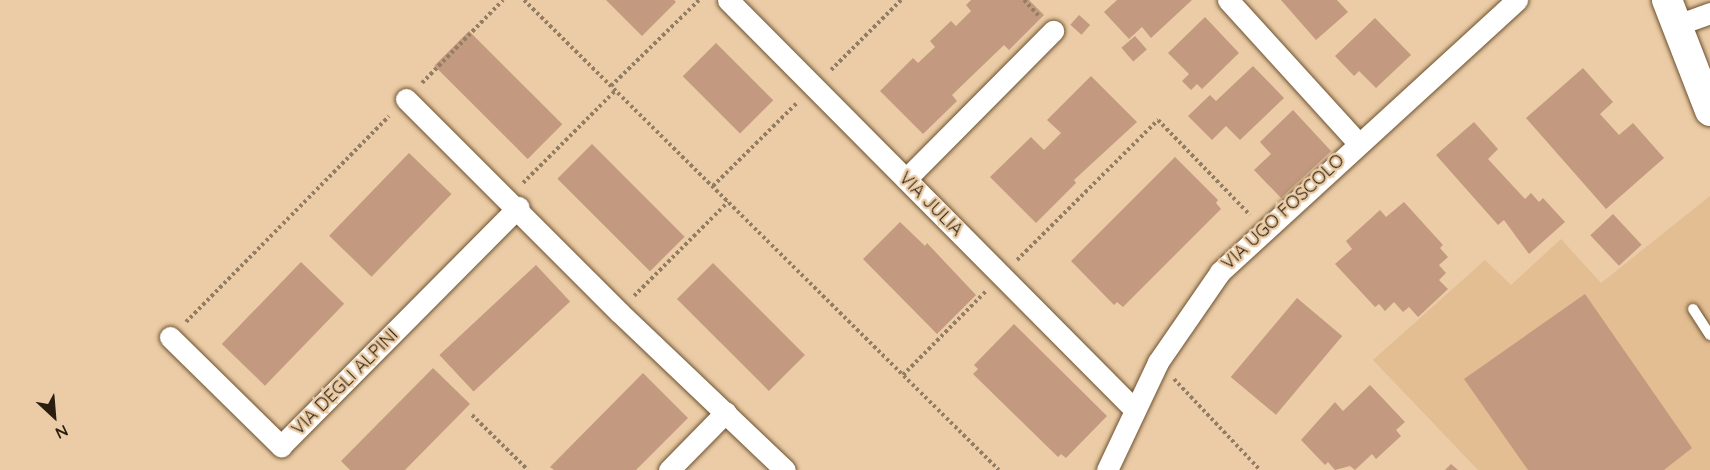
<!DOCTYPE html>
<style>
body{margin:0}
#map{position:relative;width:1710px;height:470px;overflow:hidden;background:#ebcca6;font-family:Quicksand,sans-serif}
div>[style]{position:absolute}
.built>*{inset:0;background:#e2be92}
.building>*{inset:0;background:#c39980;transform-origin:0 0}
.path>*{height:4px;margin-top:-2px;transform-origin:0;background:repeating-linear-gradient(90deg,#947e63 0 3px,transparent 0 6px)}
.roads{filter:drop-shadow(0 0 2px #6c512f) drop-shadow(0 0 2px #6c512f)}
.lane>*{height:10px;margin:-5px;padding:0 5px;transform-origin:5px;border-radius:5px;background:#fff}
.street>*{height:21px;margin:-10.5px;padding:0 10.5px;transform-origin:10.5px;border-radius:10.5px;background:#fff}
.secondary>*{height:30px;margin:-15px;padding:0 15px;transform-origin:15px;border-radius:15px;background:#fff}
span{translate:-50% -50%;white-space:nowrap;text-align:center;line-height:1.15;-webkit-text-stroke:5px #ebcca6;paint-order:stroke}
.street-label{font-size:18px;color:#291e0f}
.north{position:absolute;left:24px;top:386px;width:60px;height:60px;-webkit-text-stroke:4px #ebcca6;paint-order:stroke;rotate:154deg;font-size:16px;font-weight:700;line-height:24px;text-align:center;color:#291e0f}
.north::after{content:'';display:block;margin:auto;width:21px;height:27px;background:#291e0f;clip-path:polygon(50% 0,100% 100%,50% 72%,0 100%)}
</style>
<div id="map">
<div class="built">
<div style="clip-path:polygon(1710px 196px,1710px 470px,1478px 470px,1373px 360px,1485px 260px,1511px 285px,1561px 239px,1601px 283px)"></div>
</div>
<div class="building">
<div style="clip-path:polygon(606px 0,674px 0,676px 2px,642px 36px)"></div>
<div style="clip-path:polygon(971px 0,1029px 0,1044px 15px,1009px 50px,1004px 45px,952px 95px,957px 101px,923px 134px,880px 91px,913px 58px,918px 63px,935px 47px,930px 41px,951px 21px,956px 26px,971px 11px,966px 5px)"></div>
<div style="clip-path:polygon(1117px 0,1192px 0,1151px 38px,1142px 27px,1129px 39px,1104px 12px)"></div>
<div style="clip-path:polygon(1281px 0,1337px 0,1348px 12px,1316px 40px)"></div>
<div style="left:1079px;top:15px;width:15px;height:13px;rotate:42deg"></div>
<div style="clip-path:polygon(1205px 17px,1239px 53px,1202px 89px,1197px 84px,1191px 90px,1182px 81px,1189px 74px,1168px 53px)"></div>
<div style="clip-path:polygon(1375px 18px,1411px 55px,1376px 88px,1359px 71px,1354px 76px,1335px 56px)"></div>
<div style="left:469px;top:31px;width:132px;height:49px;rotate:45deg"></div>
<div style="left:1135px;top:36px;width:18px;height:18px;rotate:49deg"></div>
<div style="left:716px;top:43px;width:81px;height:47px;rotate:45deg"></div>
<div style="clip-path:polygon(1253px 66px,1284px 98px,1240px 140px,1226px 126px,1212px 140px,1188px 116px,1210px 95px,1216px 101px)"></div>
<div style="clip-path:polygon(1583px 68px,1613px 102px,1600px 114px,1619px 135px,1633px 123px,1664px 158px,1606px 209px,1526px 118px)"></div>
<div style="clip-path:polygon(1091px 76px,1137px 122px,1074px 180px,1076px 183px,1036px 223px,990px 177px,1031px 137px,1044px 150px,1061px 133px,1047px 120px)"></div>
<div style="clip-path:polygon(1293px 110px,1331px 151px,1281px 198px,1254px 170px,1271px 154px,1260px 142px)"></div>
<div style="clip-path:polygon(1474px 122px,1498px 149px,1488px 159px,1525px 199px,1531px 193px,1539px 202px,1543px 198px,1565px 222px,1529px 254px,1504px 220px,1498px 225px,1436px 155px)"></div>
<div style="left:592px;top:144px;width:131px;height:49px;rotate:45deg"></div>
<div style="left:409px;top:153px;width:59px;height:115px;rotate:44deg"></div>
<div style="clip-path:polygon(1175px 157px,1218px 200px,1216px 203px,1221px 209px,1123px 307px,1117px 302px,1114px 305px,1071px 261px)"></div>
<div style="clip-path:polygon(1404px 202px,1443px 245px,1440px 248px,1448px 257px,1439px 265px,1446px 273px,1439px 280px,1448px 289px,1418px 317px,1409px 307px,1403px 312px,1394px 302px,1385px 311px,1379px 304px,1375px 307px,1335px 264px,1352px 249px,1346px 241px,1380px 210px,1386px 217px)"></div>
<div style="left:1613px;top:214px;width:42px;height:31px;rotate:47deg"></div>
<div style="clip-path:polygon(900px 222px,925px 246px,927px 243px,976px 295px,937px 334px,863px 259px)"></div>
<div style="left:301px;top:262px;width:60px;height:114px;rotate:44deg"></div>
<div style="left:713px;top:263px;width:130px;height:51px;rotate:45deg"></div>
<div style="left:536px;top:265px;width:50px;height:132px;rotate:47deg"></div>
<div style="clip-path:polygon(1585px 294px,1692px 448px,1664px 470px,1528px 470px,1464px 379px)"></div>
<div style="left:1297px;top:298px;width:59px;height:103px;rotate:40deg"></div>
<div style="clip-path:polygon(1014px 324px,1107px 416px,1066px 458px,1061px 454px,1058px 457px,973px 374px,978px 369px,974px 365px)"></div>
<div style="clip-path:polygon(433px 368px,470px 404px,405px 470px,350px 470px,341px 461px)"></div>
<div style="clip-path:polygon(643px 373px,688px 418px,636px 470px,554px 470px,550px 467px)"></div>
<div style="clip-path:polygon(1370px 385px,1405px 422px,1396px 430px,1401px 436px,1376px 459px,1372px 454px,1355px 470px,1350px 466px,1335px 470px,1328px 462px,1325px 465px,1301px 440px,1335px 402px,1343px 411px)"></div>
<div style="clip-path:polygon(1451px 464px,1458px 470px,1445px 470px)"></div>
</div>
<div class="path">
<div style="left:524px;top:0;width:668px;rotate:44.7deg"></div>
<div style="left:1024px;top:0;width:21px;rotate:47deg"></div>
<div style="left:831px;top:70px;width:99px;rotate:-45deg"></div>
<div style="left:422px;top:83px;width:116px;rotate:-45.7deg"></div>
<div style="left:611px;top:86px;width:123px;rotate:-44.3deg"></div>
<div style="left:523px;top:183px;width:132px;rotate:-45deg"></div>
<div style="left:713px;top:186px;width:118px;rotate:-44.7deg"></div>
<div style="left:1017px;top:260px;width:199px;rotate:-44.8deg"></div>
<div style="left:1158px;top:120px;width:132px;rotate:45.9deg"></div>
<div style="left:634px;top:296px;width:133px;rotate:-45deg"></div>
<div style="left:186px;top:322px;width:289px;rotate:-45.4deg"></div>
<div style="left:903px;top:375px;width:118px;rotate:-45.3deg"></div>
<div style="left:1174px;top:379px;width:125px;rotate:46.6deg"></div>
<div style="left:472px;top:415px;width:78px;rotate:44.5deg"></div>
</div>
<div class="roads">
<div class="lane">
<div style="left:1693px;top:309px;width:31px;rotate:57deg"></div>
</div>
<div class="street">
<div style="left:728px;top:0;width:575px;rotate:45.21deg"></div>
<div style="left:1228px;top:0;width:192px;rotate:47.7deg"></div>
<div style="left:1677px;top:25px;width:35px;rotate:-20deg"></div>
<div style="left:406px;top:99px;width:301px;rotate:45deg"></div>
<div style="left:619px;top:312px;width:229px;rotate:43.6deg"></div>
<div style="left:906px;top:179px;width:209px;rotate:-45.2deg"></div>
<div style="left:170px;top:337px;width:156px;rotate:44.5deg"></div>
<div style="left:281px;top:446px;width:337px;rotate:-45.2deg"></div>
<div style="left:669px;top:470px;width:81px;rotate:-45.5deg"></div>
<div style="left:1107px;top:470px;width:119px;rotate:-64.7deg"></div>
<div style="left:1158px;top:362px;width:109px;rotate:-55.4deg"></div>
<div style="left:1220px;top:272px;width:403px;rotate:-42.5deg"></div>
</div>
<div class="secondary">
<div style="left:1667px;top:0;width:119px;rotate:68.8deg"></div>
</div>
</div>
<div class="street-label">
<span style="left:931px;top:204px;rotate:45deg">VIA JULIA</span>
<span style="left:1283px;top:212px;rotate:-43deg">VIA UGO FOSCOLO</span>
<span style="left:345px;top:382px;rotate:-45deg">VIA DEGLI ALPINI</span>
</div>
<div class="north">N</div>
</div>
